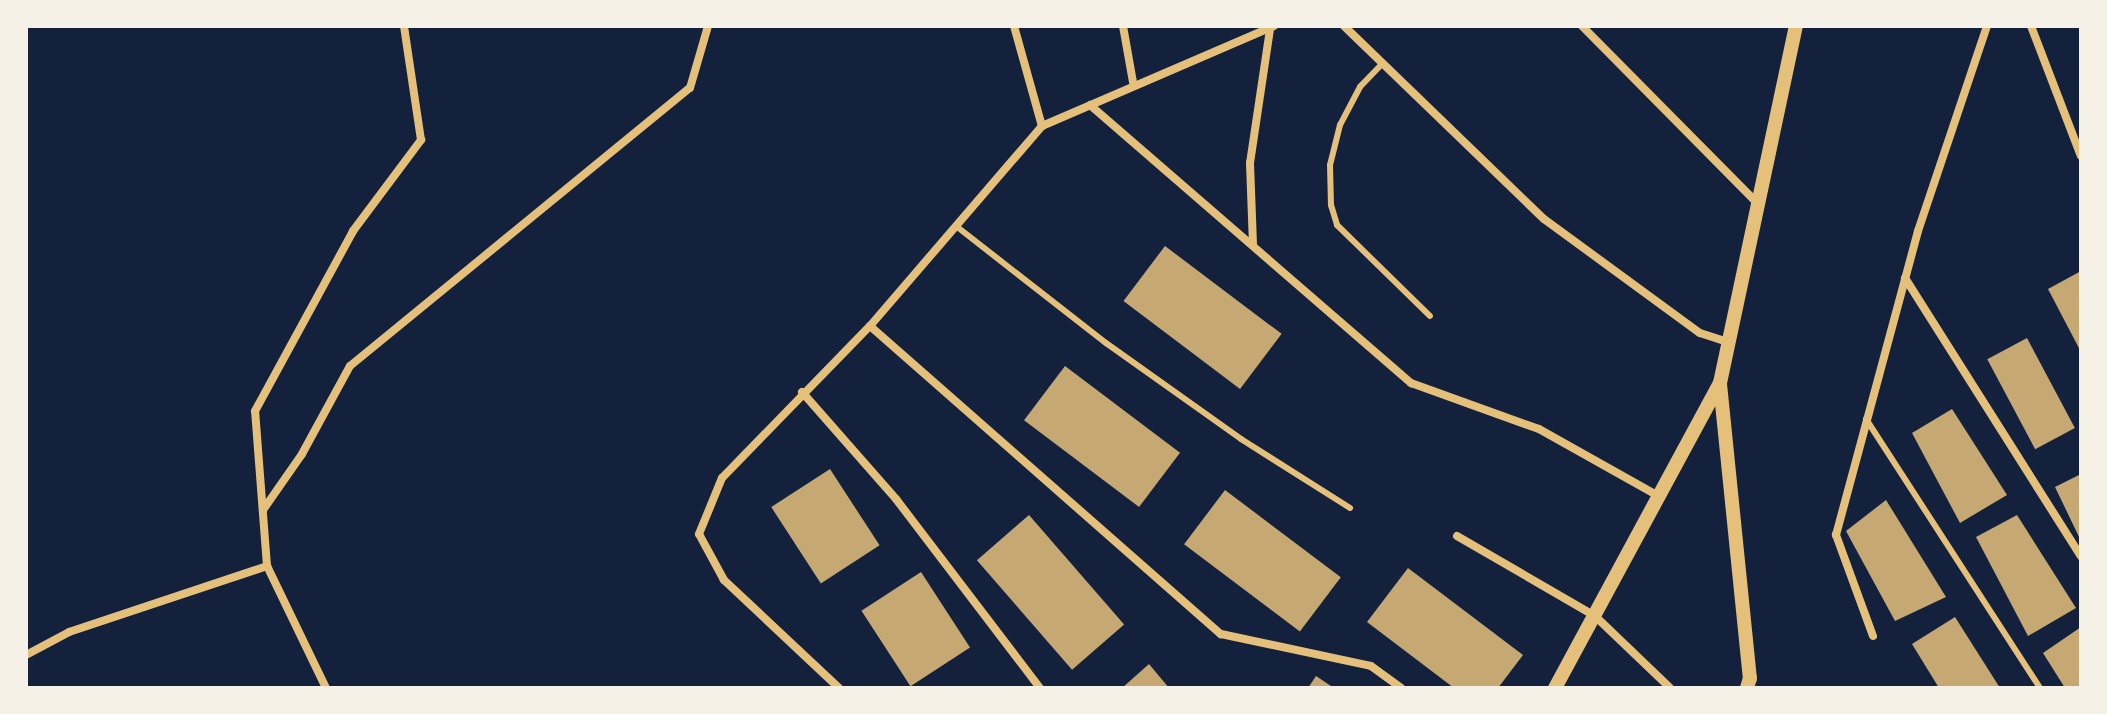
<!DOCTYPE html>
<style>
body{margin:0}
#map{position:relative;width:2107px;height:714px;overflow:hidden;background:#14213d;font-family:Raleway,sans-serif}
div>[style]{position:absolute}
.building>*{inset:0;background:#c6a872;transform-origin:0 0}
.service>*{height:6px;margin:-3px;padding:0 3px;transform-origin:3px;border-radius:3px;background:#e5c07b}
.minor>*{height:8px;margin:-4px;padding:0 4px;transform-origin:4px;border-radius:4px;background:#e5c07b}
.tertiary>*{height:14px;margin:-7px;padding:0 7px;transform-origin:7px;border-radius:7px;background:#e5c07b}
span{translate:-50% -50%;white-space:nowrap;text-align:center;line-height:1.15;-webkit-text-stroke:7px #f6f1e7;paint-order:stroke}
.frame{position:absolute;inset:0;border:28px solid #f6f1e7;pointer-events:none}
</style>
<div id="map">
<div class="building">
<div style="left:1165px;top:246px;width:146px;height:69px;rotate:37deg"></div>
<div style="clip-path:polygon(2081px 271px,2081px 352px,2048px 289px)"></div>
<div style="left:2027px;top:338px;width:102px;height:45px;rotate:62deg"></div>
<div style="left:1065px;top:366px;width:144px;height:68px;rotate:37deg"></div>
<div style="clip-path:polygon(1952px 409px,2007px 495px,1960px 523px,1912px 433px)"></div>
<div style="left:830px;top:469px;width:91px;height:70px;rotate:57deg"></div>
<div style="clip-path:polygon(2081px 474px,2081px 541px,2055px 487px)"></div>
<div style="left:1225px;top:490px;width:145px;height:68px;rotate:37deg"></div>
<div style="clip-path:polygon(1886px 500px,1946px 597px,1895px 621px,1846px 531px)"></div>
<div style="left:1029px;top:515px;width:145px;height:69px;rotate:49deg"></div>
<div style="clip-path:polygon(2017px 515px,2076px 608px,2028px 636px,1976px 537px)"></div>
<div style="clip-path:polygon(1408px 568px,1523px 655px,1498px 688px,1454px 688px,1367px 622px)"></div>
<div style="left:921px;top:572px;width:90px;height:71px;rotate:57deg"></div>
<div style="clip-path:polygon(1955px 617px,2000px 688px,1939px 688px,1912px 644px)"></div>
<div style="clip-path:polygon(2081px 627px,2081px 688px,2065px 688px,2043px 653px)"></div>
<div style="clip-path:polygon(1149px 664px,1169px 688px,1122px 688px)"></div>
<div style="clip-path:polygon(1316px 676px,1334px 688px,1308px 688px)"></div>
</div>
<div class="service">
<div style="left:1381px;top:65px;width:30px;rotate:134deg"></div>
<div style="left:1360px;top:87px;width:43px;rotate:117.8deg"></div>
<div style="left:1340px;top:125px;width:41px;rotate:104deg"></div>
<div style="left:1330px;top:165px;width:40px;rotate:88.6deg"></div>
<div style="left:1331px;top:205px;width:21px;rotate:73deg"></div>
<div style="left:1337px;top:225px;width:130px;rotate:44.4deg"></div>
<div style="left:956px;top:226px;width:190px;rotate:38deg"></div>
<div style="left:1106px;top:343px;width:166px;rotate:35.4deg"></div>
<div style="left:1241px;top:439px;width:129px;rotate:32.3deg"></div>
<div style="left:1866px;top:419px;width:320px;rotate:57.1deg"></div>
</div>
<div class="minor">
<div style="left:1014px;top:26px;width:104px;rotate:74.4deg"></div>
<div style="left:1123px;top:26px;width:57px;rotate:79.9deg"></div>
<div style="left:1344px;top:26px;width:278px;rotate:44deg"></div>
<div style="left:1544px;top:219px;width:193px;rotate:36.2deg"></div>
<div style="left:1700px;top:333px;width:32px;rotate:18deg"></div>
<div style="left:1582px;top:26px;width:252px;rotate:45.3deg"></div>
<div style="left:2031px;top:26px;width:139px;rotate:69deg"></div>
<div style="left:1090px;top:105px;width:425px;rotate:40.9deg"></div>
<div style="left:1411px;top:383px;width:136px;rotate:19.8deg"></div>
<div style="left:1539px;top:429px;width:139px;rotate:29.3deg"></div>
<div style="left:1253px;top:245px;width:82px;rotate:-92.1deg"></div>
<div style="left:1250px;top:163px;width:135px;rotate:-81.5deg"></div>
<div style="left:1905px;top:278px;width:329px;rotate:57.7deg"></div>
<div style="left:870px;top:326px;width:467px;rotate:41.3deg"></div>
<div style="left:1221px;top:634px;width:153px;rotate:12deg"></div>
<div style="left:1371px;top:666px;width:37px;rotate:36deg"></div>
<div style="left:802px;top:392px;width:142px;rotate:48.7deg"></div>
<div style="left:896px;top:499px;width:238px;rotate:52.7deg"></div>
<div style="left:263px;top:510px;width:68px;rotate:-55.1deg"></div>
<div style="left:302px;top:454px;width:100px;rotate:-61.4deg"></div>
<div style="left:350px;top:366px;width:439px;rotate:-39.3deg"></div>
<div style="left:690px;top:88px;width:65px;rotate:-73.8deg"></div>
<div style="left:1457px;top:536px;width:160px;rotate:30.1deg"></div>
<div style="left:1595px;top:616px;width:104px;rotate:43.8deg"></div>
<div style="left:1873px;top:636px;width:108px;rotate:-110.1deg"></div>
<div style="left:1836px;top:535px;width:315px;rotate:-74.9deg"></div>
<div style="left:1918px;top:231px;width:216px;rotate:-71.4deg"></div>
<div style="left:26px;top:655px;width:49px;rotate:-28.1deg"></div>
<div style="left:69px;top:632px;width:209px;rotate:-18.4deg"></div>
<div style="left:326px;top:688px;width:136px;rotate:-115.8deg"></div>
<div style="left:267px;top:566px;width:155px;rotate:-94.4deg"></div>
<div style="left:255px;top:411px;width:205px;rotate:-61.4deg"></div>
<div style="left:353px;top:231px;width:114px;rotate:-53.2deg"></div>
<div style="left:421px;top:140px;width:115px;rotate:-98.5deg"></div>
<div style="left:839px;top:688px;width:158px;rotate:-136.8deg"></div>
<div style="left:724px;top:580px;width:52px;rotate:-118.5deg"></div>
<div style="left:699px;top:534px;width:61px;rotate:-67.7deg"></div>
<div style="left:722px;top:478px;width:212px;rotate:-45.8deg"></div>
<div style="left:870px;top:326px;width:264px;rotate:-49.3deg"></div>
<div style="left:1042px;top:126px;width:253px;rotate:-23.3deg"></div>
</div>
<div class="tertiary">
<div style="left:1720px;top:384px;width:296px;rotate:84.2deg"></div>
<div style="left:1750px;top:678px;width:10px;rotate:107deg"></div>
<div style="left:1555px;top:688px;width:347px;rotate:-61.6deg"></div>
<div style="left:1720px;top:383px;width:365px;rotate:-78deg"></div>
</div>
<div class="frame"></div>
</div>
